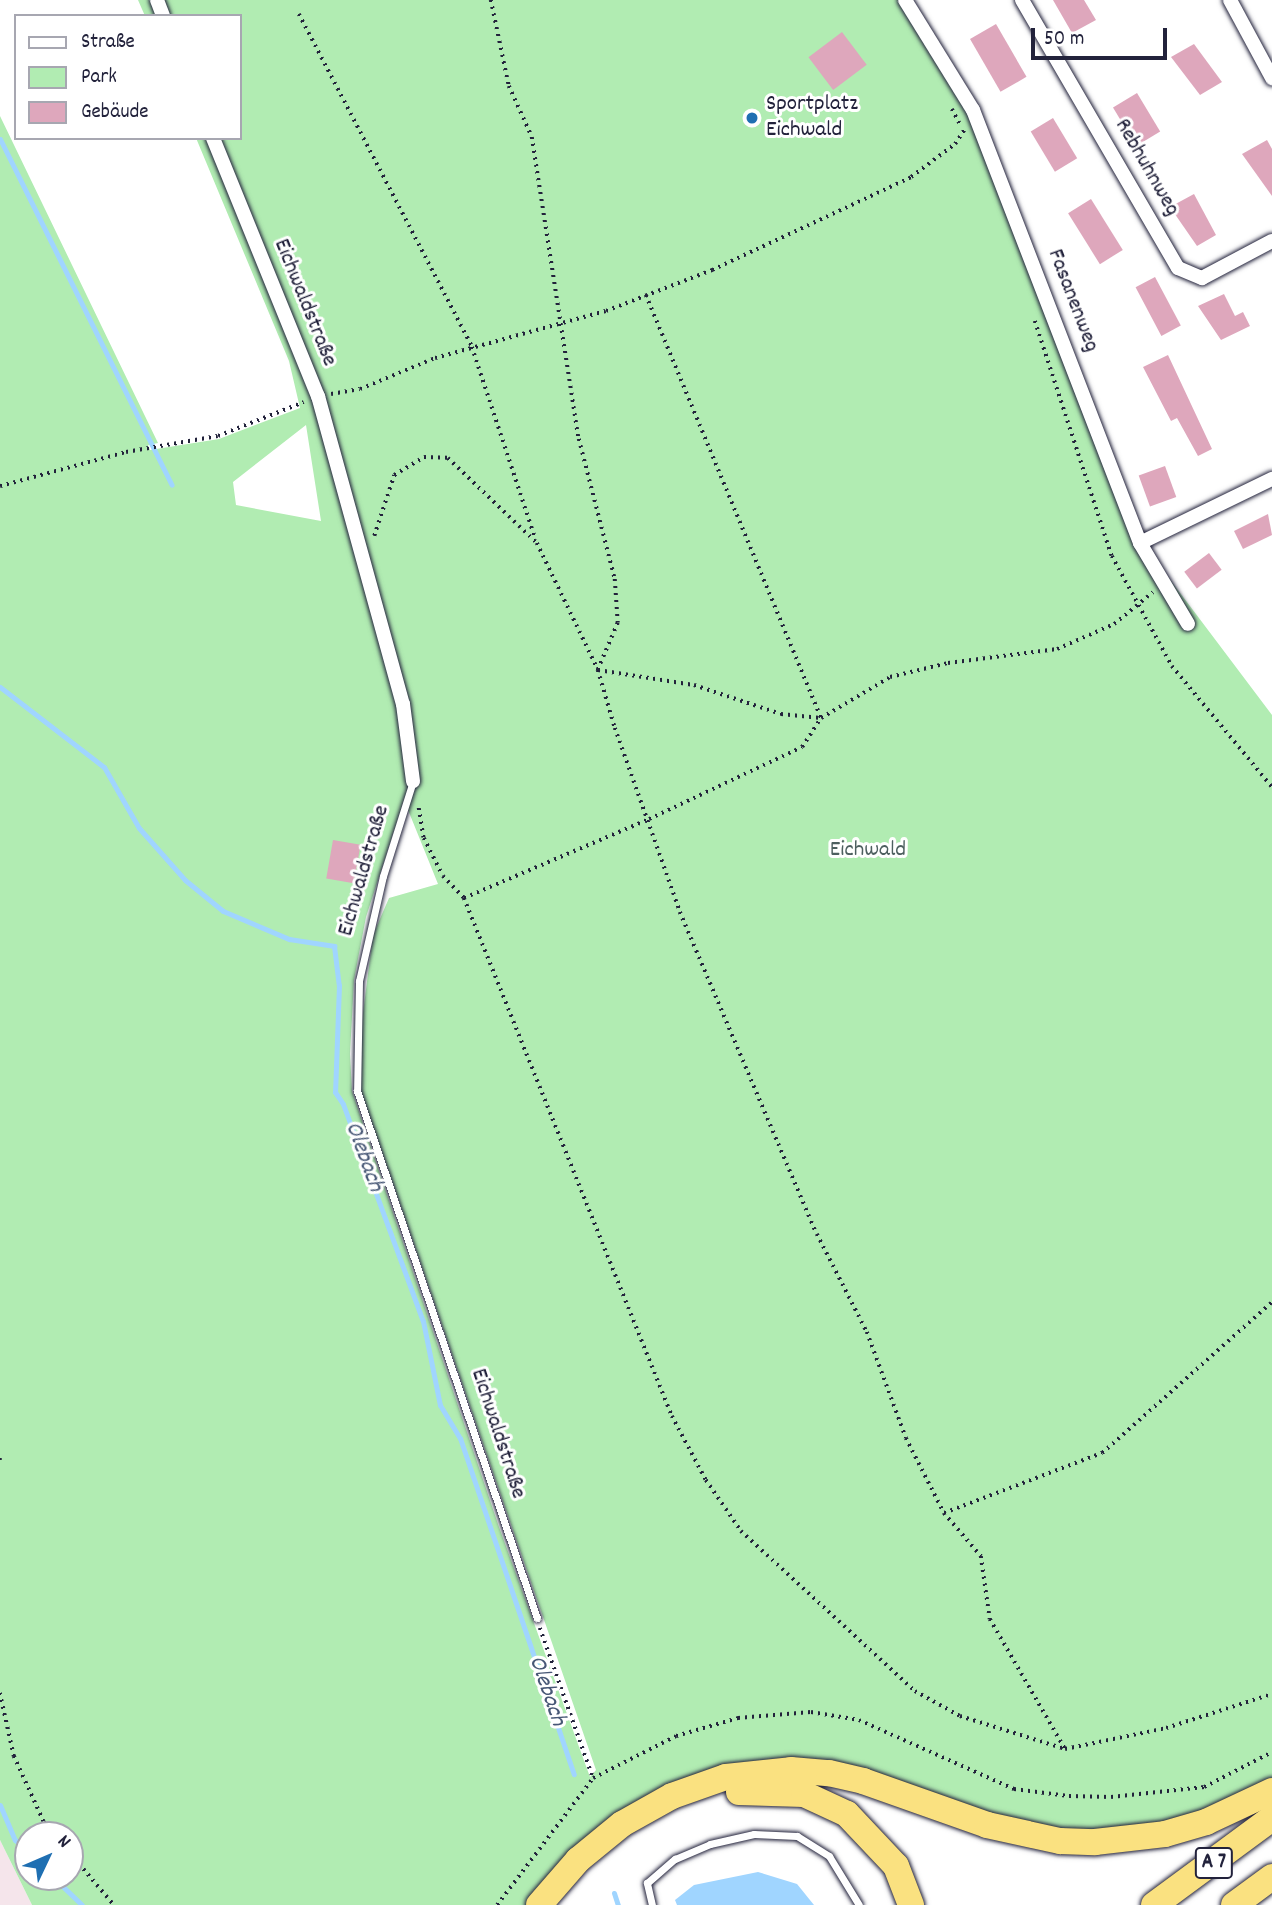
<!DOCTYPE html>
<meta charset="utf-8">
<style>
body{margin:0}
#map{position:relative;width:1272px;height:1905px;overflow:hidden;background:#fff;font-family:Dekko,sans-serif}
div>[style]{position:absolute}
.built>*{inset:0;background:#f5e5eb}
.green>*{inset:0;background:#b1ecb2}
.water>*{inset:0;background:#a0d5ff}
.stream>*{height:5px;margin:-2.5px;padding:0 2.5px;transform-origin:2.5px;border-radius:2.5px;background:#a0d5ff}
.building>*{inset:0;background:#dea7bc;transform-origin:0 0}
.path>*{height:3.5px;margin-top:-1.75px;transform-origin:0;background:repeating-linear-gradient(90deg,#22223b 0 2px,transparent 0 7px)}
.roads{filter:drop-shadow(0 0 2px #22223b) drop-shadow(0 0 2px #22223b)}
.service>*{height:7px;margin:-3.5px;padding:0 3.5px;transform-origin:3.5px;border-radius:3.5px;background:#fff}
.minor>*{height:14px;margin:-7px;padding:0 7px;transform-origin:7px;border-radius:7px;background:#fff}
.motorway>*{height:26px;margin:-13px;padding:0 13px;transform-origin:13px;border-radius:13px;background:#fae180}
.dots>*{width:19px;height:19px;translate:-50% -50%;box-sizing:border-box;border:4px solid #fff;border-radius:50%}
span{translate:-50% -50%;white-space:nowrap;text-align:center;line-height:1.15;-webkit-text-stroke:6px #fff;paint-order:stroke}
.shield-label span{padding:2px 5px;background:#fff;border:2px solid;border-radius:5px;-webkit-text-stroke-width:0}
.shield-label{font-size:21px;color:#22223b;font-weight:700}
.poi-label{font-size:23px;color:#22223b}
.left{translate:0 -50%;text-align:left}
.street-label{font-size:23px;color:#22223b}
.park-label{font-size:23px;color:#4d5f5f}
.water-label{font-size:24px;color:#485876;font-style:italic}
.legend{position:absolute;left:14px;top:14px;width:228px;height:126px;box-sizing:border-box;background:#fff;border:2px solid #a7a7b1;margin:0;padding:9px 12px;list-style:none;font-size:21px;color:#22223b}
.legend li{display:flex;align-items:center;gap:14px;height:35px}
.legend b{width:35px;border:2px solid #a7a7b1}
.north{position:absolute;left:14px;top:1821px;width:70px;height:70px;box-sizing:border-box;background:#fff;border:2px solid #a7a7b1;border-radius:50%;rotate:46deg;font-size:19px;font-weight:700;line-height:28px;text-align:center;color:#22223b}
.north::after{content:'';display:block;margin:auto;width:24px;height:32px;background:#1f6fb2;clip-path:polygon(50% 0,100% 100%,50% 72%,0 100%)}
.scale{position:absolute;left:1031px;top:28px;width:136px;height:32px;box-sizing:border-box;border:4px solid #22223b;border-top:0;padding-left:9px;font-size:21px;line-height:24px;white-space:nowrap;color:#22223b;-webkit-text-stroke:5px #fff;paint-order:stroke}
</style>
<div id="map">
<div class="built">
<div style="clip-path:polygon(0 1840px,32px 1905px,0 1905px)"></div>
</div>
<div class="green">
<div style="clip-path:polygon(evenodd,138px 0,911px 0,977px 108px,1147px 549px,1272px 715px,1272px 1778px,1222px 1804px,1145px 1828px,1100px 1832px,1022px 1824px,882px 1775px,683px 1781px,532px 1905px,32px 1905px,0 1840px,0 116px,158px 443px,148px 445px,150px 450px,219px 439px,300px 408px,289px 361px,196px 138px,240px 138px,240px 16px,145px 16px,138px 0,306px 425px,321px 521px,236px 505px,233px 482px,306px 425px,138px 0,404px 800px,438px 884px,389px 898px,373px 935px,359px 1044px,361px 1091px,596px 1770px,590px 1777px,499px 1527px,352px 1091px,350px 1054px,354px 980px,366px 917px,404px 800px,138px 0,28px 1835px,70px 1835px,70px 1877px,28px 1877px,28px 1835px)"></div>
</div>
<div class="water">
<div style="clip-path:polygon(758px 1872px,797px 1884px,814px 1905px,677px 1905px,675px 1900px,694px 1885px)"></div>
</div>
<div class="stream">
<div style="left:0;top:139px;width:386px;rotate:63.6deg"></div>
<div style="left:0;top:687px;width:131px;rotate:37.6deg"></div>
<div style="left:104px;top:767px;width:70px;rotate:60.2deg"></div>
<div style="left:139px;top:828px;width:69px;rotate:48.5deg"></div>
<div style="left:185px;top:880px;width:49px;rotate:39.2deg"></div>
<div style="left:223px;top:911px;width:72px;rotate:23deg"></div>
<div style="left:289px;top:939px;width:46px;rotate:8.8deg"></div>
<div style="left:334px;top:946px;width:39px;rotate:83deg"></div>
<div style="left:339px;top:985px;width:107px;rotate:92.1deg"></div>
<div style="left:335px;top:1092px;width:14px;rotate:56deg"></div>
<div style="left:343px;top:1104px;width:231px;rotate:69.8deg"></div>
<div style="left:423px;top:1321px;width:86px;rotate:78.6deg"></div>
<div style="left:440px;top:1405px;width:39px;rotate:59deg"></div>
<div style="left:460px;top:1438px;width:355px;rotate:71.3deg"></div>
<div style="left:0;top:1805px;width:38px;rotate:67deg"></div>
<div style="left:15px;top:1840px;width:18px;rotate:43deg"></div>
<div style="left:53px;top:1877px;width:40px;rotate:44deg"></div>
<div style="left:614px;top:1893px;width:13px;rotate:72deg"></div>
</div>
<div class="building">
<div style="clip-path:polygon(1053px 0,1084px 0,1096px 20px,1072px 33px)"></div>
<div style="left:996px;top:24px;width:61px;height:30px;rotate:60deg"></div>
<div style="left:842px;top:32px;width:41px;height:42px;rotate:53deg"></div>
<div style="clip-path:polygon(1194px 44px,1222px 82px,1200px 95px,1171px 57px)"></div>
<div style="left:1137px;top:93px;width:45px;height:28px;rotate:59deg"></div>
<div style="left:1053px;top:118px;width:47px;height:26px;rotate:59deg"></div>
<div style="clip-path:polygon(1267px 140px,1272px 149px,1272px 196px,1242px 154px)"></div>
<div style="clip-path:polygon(1194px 194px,1216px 235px,1197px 246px,1170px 207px)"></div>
<div style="left:1091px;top:199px;width:60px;height:27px;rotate:58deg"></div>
<div style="left:1155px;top:277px;width:55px;height:22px;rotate:62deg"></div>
<div style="clip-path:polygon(1224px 294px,1235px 316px,1243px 312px,1250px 326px,1221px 340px,1198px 306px)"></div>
<div style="clip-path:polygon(1168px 355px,1212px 449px,1198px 456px,1177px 418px,1171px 421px,1143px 367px)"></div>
<div style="left:1165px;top:466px;width:33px;height:28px;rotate:70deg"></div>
<div style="clip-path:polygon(1268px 514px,1272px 535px,1243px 549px,1234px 531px)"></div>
<div style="left:1209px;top:553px;width:21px;height:31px;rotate:53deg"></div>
<div style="left:333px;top:840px;width:28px;height:39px;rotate:10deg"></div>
</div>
<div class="path">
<div style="left:491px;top:0;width:88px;rotate:78.2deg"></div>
<div style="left:509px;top:86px;width:56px;rotate:65.7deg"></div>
<div style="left:532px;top:137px;width:306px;rotate:81.2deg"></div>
<div style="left:579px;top:439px;width:145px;rotate:75.6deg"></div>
<div style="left:615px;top:579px;width:44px;rotate:86.1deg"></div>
<div style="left:618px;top:623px;width:51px;rotate:113.1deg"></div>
<div style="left:598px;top:670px;width:60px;rotate:73.7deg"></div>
<div style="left:615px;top:728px;width:195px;rotate:70.5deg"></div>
<div style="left:680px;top:912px;width:350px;rotate:67deg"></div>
<div style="left:817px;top:1234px;width:110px;rotate:63deg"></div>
<div style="left:867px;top:1332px;width:113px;rotate:69.8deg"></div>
<div style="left:906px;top:1438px;width:84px;rotate:63.1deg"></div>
<div style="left:944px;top:1513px;width:57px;rotate:49.3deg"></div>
<div style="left:981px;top:1556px;width:64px;rotate:81.9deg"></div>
<div style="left:990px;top:1619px;width:150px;rotate:60deg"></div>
<div style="left:299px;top:14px;width:375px;rotate:62.5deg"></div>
<div style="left:472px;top:347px;width:203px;rotate:71.7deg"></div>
<div style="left:952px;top:109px;width:17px;rotate:62deg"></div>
<div style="left:646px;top:295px;width:458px;rotate:67.5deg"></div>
<div style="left:1035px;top:321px;width:247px;rotate:71.9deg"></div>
<div style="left:1112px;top:556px;width:125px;rotate:61.4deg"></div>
<div style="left:1172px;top:666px;width:157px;rotate:50.4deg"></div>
<div style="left:331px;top:394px;width:29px;rotate:-10deg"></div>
<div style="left:360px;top:389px;width:81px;rotate:-22.5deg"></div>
<div style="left:435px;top:358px;width:177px;rotate:-15.4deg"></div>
<div style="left:606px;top:311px;width:114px;rotate:-21.1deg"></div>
<div style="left:712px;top:270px;width:220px;rotate:-25deg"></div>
<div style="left:911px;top:177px;width:55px;rotate:-36.9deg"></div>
<div style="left:955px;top:144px;width:17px;rotate:-57deg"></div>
<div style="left:0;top:486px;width:131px;rotate:-15.1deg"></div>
<div style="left:126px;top:452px;width:93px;rotate:-9.9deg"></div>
<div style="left:218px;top:436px;width:92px;rotate:-21.6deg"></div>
<div style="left:374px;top:536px;width:64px;rotate:-71.8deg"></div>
<div style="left:394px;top:475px;width:35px;rotate:-31deg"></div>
<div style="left:424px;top:457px;width:24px;rotate:2deg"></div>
<div style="left:448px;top:458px;width:123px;rotate:43.7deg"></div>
<div style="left:537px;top:543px;width:141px;rotate:64.3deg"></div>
<div style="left:598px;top:670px;width:97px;rotate:8.9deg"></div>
<div style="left:694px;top:685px;width:92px;rotate:18.4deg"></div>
<div style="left:781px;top:714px;width:40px;rotate:5.7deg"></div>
<div style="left:419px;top:808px;width:30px;rotate:81deg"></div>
<div style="left:424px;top:838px;width:42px;rotate:63.4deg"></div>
<div style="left:443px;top:876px;width:30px;rotate:46deg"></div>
<div style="left:464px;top:898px;width:558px;rotate:68.12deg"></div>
<div style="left:672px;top:1416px;width:72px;rotate:62deg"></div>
<div style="left:706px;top:1480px;width:62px;rotate:55.5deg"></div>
<div style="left:741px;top:1531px;width:236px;rotate:42.6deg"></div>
<div style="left:915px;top:1691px;width:51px;rotate:29.1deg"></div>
<div style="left:960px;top:1716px;width:110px;rotate:17.4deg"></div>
<div style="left:1065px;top:1749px;width:103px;rotate:-11.7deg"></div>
<div style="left:1166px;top:1728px;width:111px;rotate:-17.8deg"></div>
<div style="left:464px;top:898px;width:201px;rotate:-23.1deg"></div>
<div style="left:649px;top:819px;width:169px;rotate:-25.2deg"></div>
<div style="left:802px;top:747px;width:35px;rotate:-57deg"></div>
<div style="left:821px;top:718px;width:80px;rotate:-30.7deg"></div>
<div style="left:890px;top:677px;width:60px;rotate:-13.6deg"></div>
<div style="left:948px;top:663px;width:110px;rotate:-7.3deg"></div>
<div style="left:1057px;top:649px;width:62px;rotate:-23.7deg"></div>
<div style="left:1114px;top:624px;width:50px;rotate:-39.4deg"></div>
<div style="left:0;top:1458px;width:6px;rotate:90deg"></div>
<div style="left:944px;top:1513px;width:169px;rotate:-20.8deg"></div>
<div style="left:1102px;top:1453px;width:227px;rotate:-41.6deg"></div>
<div style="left:540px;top:1628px;width:159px;rotate:70.5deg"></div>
<div style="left:0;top:1693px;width:65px;rotate:77.5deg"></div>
<div style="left:14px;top:1756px;width:72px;rotate:65.6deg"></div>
<div style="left:44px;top:1822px;width:17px;rotate:50deg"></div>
<div style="left:70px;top:1853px;width:68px;rotate:49.8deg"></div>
<div style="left:497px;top:1905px;width:159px;rotate:-52.9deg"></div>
<div style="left:593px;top:1778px;width:93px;rotate:-26.8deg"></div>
<div style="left:676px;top:1736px;width:65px;rotate:-16.2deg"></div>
<div style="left:738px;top:1718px;width:73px;rotate:-4.7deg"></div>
<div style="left:811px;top:1712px;width:49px;rotate:9.5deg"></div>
<div style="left:859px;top:1720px;width:170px;rotate:24deg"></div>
<div style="left:1014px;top:1789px;width:55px;rotate:7.3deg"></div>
<div style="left:1069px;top:1796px;width:42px;rotate:1.4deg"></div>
<div style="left:1111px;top:1797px;width:94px;rotate:-6.1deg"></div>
<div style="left:1204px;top:1787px;width:76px;rotate:-27.2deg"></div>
</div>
<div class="roads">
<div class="service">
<div style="left:413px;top:781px;width:100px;rotate:107.5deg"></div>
<div style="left:383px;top:876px;width:108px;rotate:102.9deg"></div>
<div style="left:359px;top:981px;width:110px;rotate:91deg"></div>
<div style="left:357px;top:1091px;width:557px;rotate:71.14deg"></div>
<div style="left:652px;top:1905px;width:23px;rotate:-103deg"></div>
<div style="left:647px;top:1883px;width:37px;rotate:-41deg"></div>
<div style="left:675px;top:1859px;width:38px;rotate:-23deg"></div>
<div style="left:710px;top:1844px;width:45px;rotate:-12.8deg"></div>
<div style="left:754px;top:1834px;width:43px;rotate:2.7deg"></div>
<div style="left:797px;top:1836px;width:38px;rotate:32deg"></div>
<div style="left:829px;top:1856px;width:57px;rotate:58.5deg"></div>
</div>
<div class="minor">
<div style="left:157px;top:0;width:17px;rotate:69deg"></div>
<div style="left:905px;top:0;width:129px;rotate:58.3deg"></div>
<div style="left:973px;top:110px;width:464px;rotate:68.9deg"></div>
<div style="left:1140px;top:543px;width:94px;rotate:59.3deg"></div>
<div style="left:1022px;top:0;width:310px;rotate:59.8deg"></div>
<div style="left:1178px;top:268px;width:26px;rotate:23deg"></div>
<div style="left:1202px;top:278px;width:79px;rotate:-27.9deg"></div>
<div style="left:1230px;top:0;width:89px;rotate:61.7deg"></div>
<div style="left:213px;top:138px;width:279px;rotate:67.9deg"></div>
<div style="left:318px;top:396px;width:320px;rotate:74.6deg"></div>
<div style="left:403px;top:704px;width:78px;rotate:82.6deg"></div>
<div style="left:1140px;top:543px;width:147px;rotate:-25.9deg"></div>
</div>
<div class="motorway">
<div style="left:739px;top:1792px;width:65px;rotate:1.8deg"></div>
<div style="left:804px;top:1794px;width:47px;rotate:24.9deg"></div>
<div style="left:847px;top:1814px;width:71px;rotate:46.7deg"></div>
<div style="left:896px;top:1866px;width:42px;rotate:69deg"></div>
<div style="left:539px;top:1905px;width:60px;rotate:-49.1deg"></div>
<div style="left:578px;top:1860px;width:57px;rotate:-39.3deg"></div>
<div style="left:622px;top:1824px;width:57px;rotate:-29.2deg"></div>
<div style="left:672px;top:1796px;width:57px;rotate:-19.4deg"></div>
<div style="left:726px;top:1777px;width:65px;rotate:-6.1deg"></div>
<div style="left:791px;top:1770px;width:38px;rotate:5deg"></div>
<div style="left:829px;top:1773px;width:35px;rotate:13deg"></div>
<div style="left:863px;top:1781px;width:132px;rotate:19.5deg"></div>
<div style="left:987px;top:1825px;width:75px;rotate:12.4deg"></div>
<div style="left:1060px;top:1841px;width:35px;rotate:2deg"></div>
<div style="left:1095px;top:1842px;width:70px;rotate:-6.5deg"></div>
<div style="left:1165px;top:1834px;width:43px;rotate:-16.3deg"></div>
<div style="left:1206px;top:1822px;width:73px;rotate:-25.2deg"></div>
<div style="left:1154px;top:1905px;width:147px;rotate:-36.4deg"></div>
<div style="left:1234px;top:1905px;width:47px;rotate:-36.4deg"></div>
</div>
</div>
<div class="dots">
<div style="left:752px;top:118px;background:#1f6fb2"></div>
</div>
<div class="shield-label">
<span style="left:1214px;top:1863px">A 7</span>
</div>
<div class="poi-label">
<span class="left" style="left:766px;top:118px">Sportplatz<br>Eichwald</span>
</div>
<div class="street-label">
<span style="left:1146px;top:168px;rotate:60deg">Rebhuhnweg</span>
<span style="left:1072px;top:301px;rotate:69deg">Fasanenweg</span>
<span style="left:304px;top:303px;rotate:68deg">Eichwaldstraße</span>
<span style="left:365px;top:871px;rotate:-74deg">Eichwaldstraße</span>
<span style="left:497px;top:1434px;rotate:72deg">Eichwaldstraße</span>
</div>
<div class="park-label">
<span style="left:868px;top:851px">Eichwald</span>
</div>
<div class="water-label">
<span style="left:363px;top:1157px;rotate:70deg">Olebach</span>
<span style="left:546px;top:1691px;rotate:71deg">Olebach</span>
</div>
<ul class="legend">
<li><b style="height:9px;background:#fff"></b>Straße</li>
<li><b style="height:19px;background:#b1ecb2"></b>Park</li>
<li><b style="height:19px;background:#dea7bc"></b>Gebäude</li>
</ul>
<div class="north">N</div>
<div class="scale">50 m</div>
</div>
